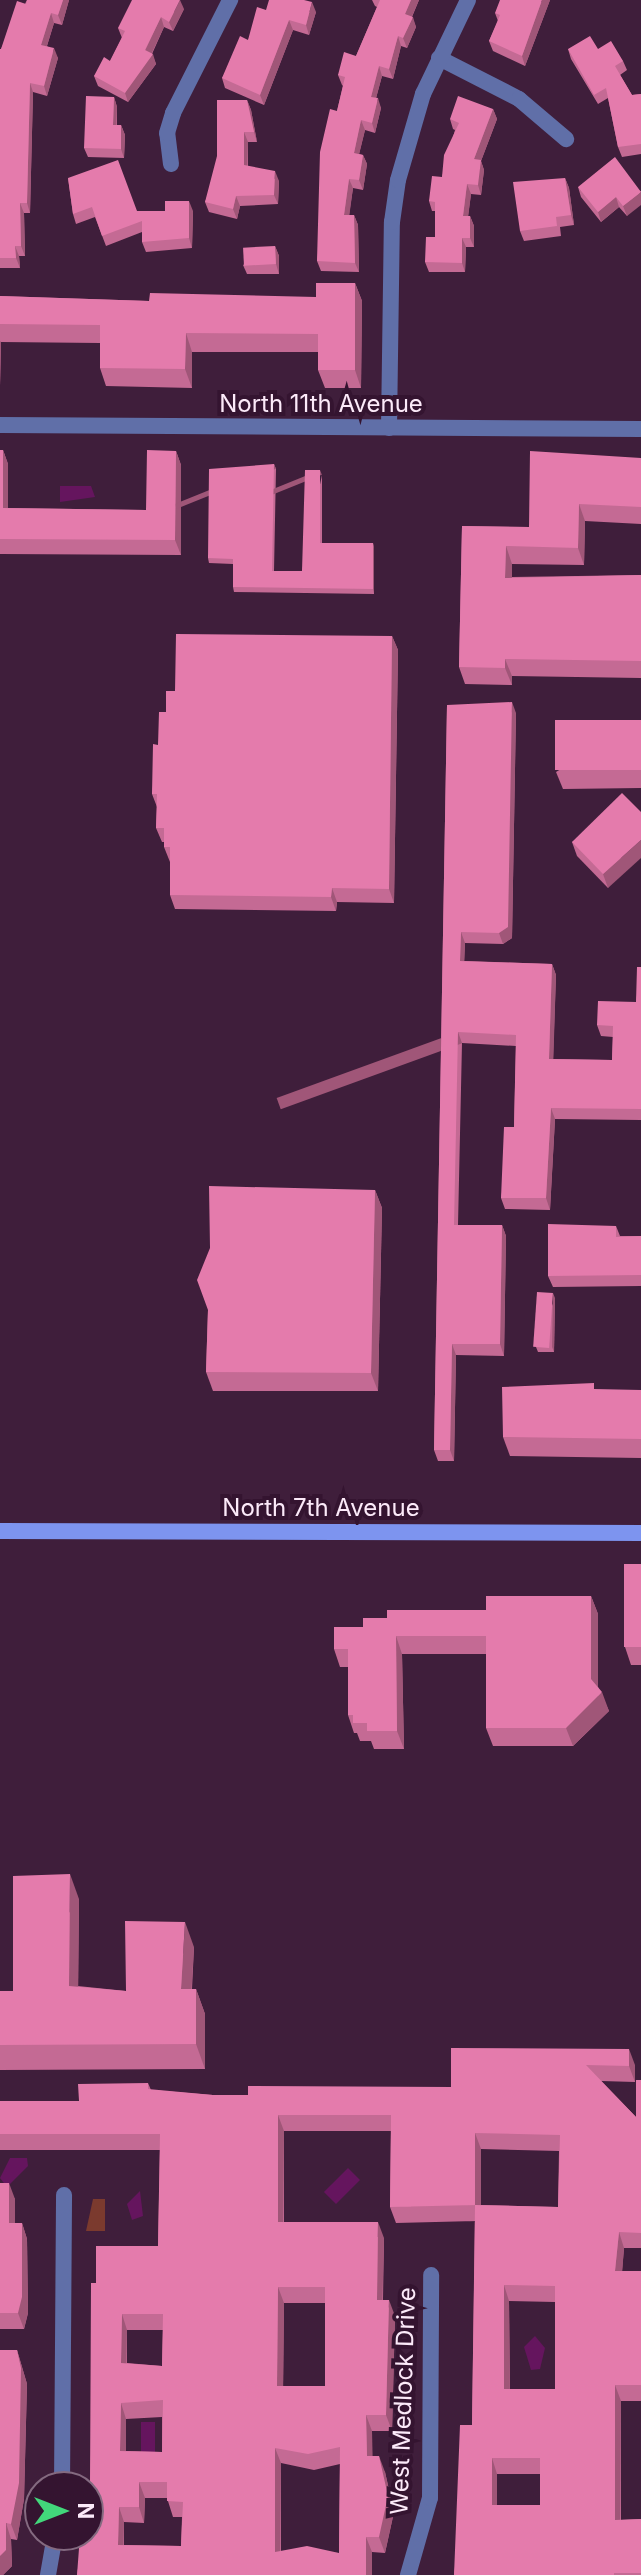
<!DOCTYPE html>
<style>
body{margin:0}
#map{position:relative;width:641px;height:2575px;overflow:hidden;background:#3f1e3b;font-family:Inter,sans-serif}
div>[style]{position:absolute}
.green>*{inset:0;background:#7b3a2e}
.water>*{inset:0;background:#65155e;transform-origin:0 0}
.minor>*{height:16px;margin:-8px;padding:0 8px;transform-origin:8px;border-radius:8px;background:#606fa8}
.tertiary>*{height:16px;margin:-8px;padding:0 8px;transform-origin:8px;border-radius:8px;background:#606fa8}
.secondary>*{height:16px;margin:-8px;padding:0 8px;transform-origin:8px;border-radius:8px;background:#7d94ef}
.wall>*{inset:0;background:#c46a94}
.shaded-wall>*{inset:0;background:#a05678;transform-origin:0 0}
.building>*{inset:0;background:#e47bac;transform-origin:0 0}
span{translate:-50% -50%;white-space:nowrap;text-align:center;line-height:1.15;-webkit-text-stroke:8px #341430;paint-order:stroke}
.street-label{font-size:24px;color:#fceaf9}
.north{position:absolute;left:24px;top:2471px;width:80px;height:80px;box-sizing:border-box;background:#341430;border:2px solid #846a80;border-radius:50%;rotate:90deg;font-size:22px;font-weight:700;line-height:32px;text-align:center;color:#fceaf9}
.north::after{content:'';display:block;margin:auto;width:28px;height:36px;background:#42d77b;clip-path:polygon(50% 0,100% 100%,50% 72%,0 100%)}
</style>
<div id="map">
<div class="green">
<div style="clip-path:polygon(93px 2199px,105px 2199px,105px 2231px,86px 2231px)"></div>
</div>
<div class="water">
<div style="clip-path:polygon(60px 486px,91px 486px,95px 497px,60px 502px)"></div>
<div style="clip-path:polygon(10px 2158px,27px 2158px,28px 2166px,7px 2187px,0 2178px)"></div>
<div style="left:348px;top:2168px;width:17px;height:34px;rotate:45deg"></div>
<div style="clip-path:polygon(140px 2191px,143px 2216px,132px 2220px,127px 2204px)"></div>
<div style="clip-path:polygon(535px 2336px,545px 2348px,540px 2369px,531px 2370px,524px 2347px)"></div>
<div style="left:141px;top:2422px;width:14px;height:33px"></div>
</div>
<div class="minor">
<div style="left:439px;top:58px;width:90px;rotate:27.1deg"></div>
<div style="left:519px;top:99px;width:62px;rotate:40.4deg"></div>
<div style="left:171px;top:164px;width:31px;rotate:-97deg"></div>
<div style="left:167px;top:133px;width:21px;rotate:-73deg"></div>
<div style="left:173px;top:113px;width:127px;rotate:-63.2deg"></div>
<div style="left:389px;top:428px;width:206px;rotate:-89.2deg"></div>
<div style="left:392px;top:222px;width:42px;rotate:-81.9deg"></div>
<div style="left:398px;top:180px;width:90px;rotate:-73.8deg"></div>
<div style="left:423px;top:94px;width:104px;rotate:-64.4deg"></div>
<div style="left:62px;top:2487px;width:292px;rotate:-89.6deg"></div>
<div style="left:48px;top:2575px;width:41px;rotate:-80.1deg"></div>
<div style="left:408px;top:2575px;width:80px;rotate:-74.1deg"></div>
<div style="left:430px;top:2498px;width:223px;rotate:-89.7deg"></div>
</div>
<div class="tertiary">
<div style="left:0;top:425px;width:641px;rotate:0.36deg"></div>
</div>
<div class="secondary">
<div style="left:0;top:1531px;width:641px;rotate:0.18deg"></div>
</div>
<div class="wall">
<div style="clip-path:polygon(27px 0,69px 0,62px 25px,54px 23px,47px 46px,58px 58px,47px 96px,33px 92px,30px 213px,24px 213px,25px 256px,19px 256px,20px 268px,0 268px,0 49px,1px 49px)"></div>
<div style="clip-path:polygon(372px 0,419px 0,412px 17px,416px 27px,407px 48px,401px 46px,393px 79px,382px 76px,376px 98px,381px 108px,375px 133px,365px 130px,359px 154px,363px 155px,367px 164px,363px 190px,353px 188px,349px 215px,354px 215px,358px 225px,359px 272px,321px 271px,317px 261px,337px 111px,343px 86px,342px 85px,338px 75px,356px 56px,377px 7px,375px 6px)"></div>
<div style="clip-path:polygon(550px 0,525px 66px,493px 51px,489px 41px,498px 21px,495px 13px)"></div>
<div style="clip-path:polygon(184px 9px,173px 31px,164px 27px,152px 54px,156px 64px,128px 102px,98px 86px,94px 76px,110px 61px,122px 38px,118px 28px)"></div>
<div style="clip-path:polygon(266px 10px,316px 12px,309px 35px,293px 30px,264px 105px,225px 88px,222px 78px,248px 40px)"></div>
<div style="clip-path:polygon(568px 49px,598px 49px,623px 61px,627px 70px,620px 75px,632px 95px,641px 94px,641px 154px,622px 157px,618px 147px,608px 98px,598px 104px,571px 59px)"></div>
<div style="clip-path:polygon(114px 97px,117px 107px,117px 125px,121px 125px,125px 135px,124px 158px,88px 157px,84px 148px)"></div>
<div style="clip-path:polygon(247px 100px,251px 110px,257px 142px,248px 142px,248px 166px,279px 181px,278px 204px,240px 206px,237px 219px,209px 212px,205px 202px)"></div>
<div style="clip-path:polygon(493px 109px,497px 119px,481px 161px,484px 170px,481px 195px,471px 194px,468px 216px,470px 216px,474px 226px,474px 247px,466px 247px,465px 272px,429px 272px,425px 262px,435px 237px,435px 211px,432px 211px,429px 201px,442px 177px,455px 130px,453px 129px,450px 119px)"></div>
<div style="clip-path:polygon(68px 178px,137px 211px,193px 211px,192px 248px,146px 252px,142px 242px,142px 232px,106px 246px,95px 217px,76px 224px,73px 214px)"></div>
<div style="clip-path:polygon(565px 178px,569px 188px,574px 225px,560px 227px,561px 236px,524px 241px,520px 231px)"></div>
<div style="clip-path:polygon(578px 187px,641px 191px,627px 216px,619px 207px,601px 222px,581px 197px)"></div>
<div style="clip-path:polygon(275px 246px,279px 256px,279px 274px,247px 274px,243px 265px)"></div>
<div style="clip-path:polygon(355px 283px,362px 301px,361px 388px,325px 388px,318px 370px,318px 352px,192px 352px,192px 388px,106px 386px,100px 368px,100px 343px,1px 342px,0 386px,0 296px,149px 301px,316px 297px)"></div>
<div style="clip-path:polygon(0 450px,3px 450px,8px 464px,8px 508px,146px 510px,176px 451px,181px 465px,181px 555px,0 554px)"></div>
<div style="clip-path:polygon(641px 458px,641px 524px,585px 521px,584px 565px,512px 564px,512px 577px,641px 575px,641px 678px,512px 676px,512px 685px,465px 684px,459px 667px,462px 526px,529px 527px)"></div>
<div style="clip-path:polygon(274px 464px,276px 469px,274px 571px,302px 571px,322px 475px,322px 543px,373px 543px,374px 548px,374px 594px,234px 592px,233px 587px,233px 564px,209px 563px,208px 558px)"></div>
<div style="clip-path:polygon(392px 636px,398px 650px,394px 903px,337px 902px,336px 911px,175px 909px,170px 895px,170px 862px,164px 847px,164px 842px,162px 842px,156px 828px,157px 807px,152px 794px,158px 745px,166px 712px,175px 691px)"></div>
<div style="clip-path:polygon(447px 705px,516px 713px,512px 938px,503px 944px,465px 943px,464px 961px,552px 964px,556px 975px,553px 1059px,612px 1060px,613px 1037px,601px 1036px,597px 1025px,636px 1002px,641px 967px,641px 1120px,555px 1119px,550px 1210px,505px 1209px,501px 1198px,514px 1127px,516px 1046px,462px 1043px,458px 1225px,502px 1225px,506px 1236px,504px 1356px,456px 1355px,454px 1461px,438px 1461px,434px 1450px)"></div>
<div style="clip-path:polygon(641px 720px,641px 788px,563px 789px,556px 772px)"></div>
<div style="clip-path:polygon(641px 812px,608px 888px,577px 856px,572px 842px)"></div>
<div style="clip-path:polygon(375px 1190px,382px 1208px,378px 1391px,213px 1391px,206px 1372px,208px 1310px)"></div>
<div style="clip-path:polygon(616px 1226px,620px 1236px,641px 1236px,641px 1286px,553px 1287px,548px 1276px)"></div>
<div style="clip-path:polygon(555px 1298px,554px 1352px,538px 1352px,536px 1347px)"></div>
<div style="clip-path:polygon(641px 1390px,641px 1458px,510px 1456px,503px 1437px)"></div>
<div style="clip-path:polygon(641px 1564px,641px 1665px,631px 1665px,625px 1647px)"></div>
<div style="clip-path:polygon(591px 1596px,598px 1614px,598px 1687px,609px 1711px,573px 1746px,493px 1746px,486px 1728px,486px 1654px,402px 1654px,404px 1749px,374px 1749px,371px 1741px,360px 1741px,357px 1733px,354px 1733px,348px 1715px,348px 1667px,340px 1667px,334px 1649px,363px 1627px,387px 1618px,486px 1610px)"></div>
<div style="clip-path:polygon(79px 1899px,78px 1986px,126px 1991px,194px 1947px,192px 1989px,196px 1989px,205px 2014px,205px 2069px,0 2070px,0 1991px,13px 1991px)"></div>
<div style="clip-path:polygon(evenodd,451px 2048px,635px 2065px,635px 2082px,601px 2081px,636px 2117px,641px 2080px,641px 2248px,624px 2248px,622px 2271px,641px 2271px,641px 2401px,621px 2401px,621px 2520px,641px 2519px,641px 2575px,454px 2575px,472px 2425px,475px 2221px,396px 2223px,390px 2207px,391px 2131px,284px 2131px,284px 2222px,384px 2238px,383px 2300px,395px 2316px,392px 2431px,372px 2431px,372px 2456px,385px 2472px,394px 2512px,385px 2553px,372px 2552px,77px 2575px,90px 2487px,96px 2283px,158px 2246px,160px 2150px,0 2150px,0 2101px,79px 2101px,148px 2083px,151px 2090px,213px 2095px,248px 2095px,451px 2087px,451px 2048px,481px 2149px,559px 2151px,558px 2207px,481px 2205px,481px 2149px,451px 2048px,509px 2301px,555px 2302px,555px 2389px,510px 2389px,509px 2301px,451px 2048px,284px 2303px,325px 2303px,325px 2386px,283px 2386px,284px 2303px,451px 2048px,127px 2330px,163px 2330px,162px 2366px,127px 2363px,127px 2330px,451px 2048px,162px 2417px,162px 2452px,126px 2451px,126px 2419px,162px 2417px,451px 2048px,281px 2463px,314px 2470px,340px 2464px,339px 2553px,281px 2551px,281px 2463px,451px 2048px,497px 2474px,540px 2474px,540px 2505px,497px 2505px,497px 2474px,451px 2048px,145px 2498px,167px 2498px,173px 2517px,182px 2517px,181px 2546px,124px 2545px,124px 2522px,144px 2523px,145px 2498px)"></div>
<div style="clip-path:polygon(0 2183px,15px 2199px,15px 2223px,22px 2223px,27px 2239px,28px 2313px,24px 2329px,0 2329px)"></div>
<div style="clip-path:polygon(17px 2350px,27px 2384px,24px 2499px,17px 2540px,11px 2539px,12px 2566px,3px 2575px)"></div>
</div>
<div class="shaded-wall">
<div style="clip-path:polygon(63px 0,69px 0,62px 25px,58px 15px)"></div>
<div style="clip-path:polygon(180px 0,184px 9px,173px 31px,169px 22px)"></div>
<div style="clip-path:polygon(411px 0,419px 0,409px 23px,405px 14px)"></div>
<div style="clip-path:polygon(542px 0,550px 0,525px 66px,522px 56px)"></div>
<div style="clip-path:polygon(312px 2px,316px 12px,309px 35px,306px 25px)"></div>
<div style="clip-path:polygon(51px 13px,54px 23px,44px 55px,41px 45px)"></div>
<div style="clip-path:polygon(161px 17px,164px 27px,149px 59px,153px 54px,156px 64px,128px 102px,125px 93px)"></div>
<div style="clip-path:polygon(413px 17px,416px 27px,407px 48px,403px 38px)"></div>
<div style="clip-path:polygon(289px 20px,293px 30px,264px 105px,260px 95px)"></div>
<div style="clip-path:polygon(398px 36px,401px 46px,393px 79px,389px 69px)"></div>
<div style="clip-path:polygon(54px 48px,58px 58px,47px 96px,44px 86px)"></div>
<div style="clip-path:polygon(379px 66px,382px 76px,374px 106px,371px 97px)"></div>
<div style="clip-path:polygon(30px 83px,33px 92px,30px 213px,27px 203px)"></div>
<div style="clip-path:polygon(114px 97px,117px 107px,116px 134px,113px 125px)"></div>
<div style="clip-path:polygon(378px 98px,381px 108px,375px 133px,372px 123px)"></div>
<div style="clip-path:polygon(247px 100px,251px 110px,257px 142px,254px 132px)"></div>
<div style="clip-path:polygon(493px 109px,497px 119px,481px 161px,484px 170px,481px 195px,478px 185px,474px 159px)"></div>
<div style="clip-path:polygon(361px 120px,365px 130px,357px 163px,354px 153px)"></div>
<div style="clip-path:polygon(121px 125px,125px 135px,124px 158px,121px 149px)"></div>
<div style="clip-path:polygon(244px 132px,248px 142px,247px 175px,244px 165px)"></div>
<div style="clip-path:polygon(363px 155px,367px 164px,363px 190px,359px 180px)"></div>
<div style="clip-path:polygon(275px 171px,279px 181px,278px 204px,274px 195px)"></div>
<div style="clip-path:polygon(565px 178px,569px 188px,574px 225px,571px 215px)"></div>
<div style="clip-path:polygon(349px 179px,353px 188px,348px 225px,344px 215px)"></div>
<div style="clip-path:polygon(467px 184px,471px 194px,467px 226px,463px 216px)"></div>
<div style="clip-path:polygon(641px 192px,641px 205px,627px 216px,623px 206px)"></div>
<div style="clip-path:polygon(236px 196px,240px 206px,237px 219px,233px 209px)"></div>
<div style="clip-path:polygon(616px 197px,619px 207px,601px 222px,598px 212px)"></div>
<div style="clip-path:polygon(189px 201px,193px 211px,192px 248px,189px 238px)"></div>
<div style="clip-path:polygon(20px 203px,24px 213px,25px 256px,21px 246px)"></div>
<div style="clip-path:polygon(354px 215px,358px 225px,359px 272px,355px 263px)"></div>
<div style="clip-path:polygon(470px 216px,474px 226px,474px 247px,470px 238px)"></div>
<div style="clip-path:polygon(462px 238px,466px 247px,465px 272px,462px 263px)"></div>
<div style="clip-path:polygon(15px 246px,19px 256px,20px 268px,16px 258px)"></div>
<div style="clip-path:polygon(275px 246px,279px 256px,279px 274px,276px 264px)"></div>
<div style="clip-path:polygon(355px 283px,362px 301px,361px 388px,355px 370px)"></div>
<div style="clip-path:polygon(186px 333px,192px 352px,192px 388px,185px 369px)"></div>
<div style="clip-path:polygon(0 341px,1px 342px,0 386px)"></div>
<div style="clip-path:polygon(3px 450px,8px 464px,8px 523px,3px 508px)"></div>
<div style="clip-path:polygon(176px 451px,181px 465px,181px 555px,175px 540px)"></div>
<div style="left:274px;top:464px;width:5px;height:107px;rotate:68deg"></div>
<div style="left:320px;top:470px;width:5px;height:73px;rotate:68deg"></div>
<div style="clip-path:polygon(579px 504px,585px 521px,584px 565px,578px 548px)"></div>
<div style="clip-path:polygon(373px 543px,374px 548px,374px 594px,373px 589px)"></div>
<div style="clip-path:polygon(506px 546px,512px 564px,512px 595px,505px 578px)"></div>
<div style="clip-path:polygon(392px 636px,398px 650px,394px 903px,389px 889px)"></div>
<div style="clip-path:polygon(505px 659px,512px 676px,512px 685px,505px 668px)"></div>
<div style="clip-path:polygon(512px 702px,516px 713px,512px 938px,503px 944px,499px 933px)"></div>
<div style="clip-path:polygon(641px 840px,641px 858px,608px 888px,603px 874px)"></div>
<div style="clip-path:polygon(332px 888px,337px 902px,336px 911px,331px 897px)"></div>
<div style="clip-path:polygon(461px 932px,465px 943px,464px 972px,460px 961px)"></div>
<div style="clip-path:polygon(552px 964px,556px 975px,553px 1070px,549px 1059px)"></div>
<div style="left:458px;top:1032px;width:12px;height:193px;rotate:70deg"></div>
<div style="clip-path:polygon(551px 1108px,555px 1119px,550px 1210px,546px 1198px)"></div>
<div style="clip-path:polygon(375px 1190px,382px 1208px,378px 1391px,371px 1373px)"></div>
<div style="clip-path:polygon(502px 1225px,506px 1236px,504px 1356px,500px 1344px)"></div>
<div style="clip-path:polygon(553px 1293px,555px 1298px,554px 1352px,552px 1347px)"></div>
<div style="clip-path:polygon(452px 1344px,456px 1355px,454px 1461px,450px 1450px)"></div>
<div style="clip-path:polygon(591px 1596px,598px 1614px,598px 1696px,602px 1692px,609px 1711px,573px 1746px,566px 1728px,591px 1679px)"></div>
<div style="clip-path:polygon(396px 1636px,402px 1654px,404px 1749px,397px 1731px)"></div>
<div style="clip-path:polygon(70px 1874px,79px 1899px,78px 2010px,69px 1986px)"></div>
<div style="clip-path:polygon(185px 1922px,194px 1947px,190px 2014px,181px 1989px)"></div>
<div style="clip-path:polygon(196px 1989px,205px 2014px,205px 2069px,196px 2044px)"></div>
<div style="clip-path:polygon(629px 2049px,635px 2065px,635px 2082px,629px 2066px)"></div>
<div style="clip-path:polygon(278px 2115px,284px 2131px,283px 2238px,278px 2222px)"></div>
<div style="clip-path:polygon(475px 2133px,481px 2149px,481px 2220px,475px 2205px)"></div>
<div style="clip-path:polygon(9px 2183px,15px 2199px,15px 2239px,9px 2223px)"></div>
<div style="clip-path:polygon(378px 2222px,384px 2238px,382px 2316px,377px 2300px)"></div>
<div style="clip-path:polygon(22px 2223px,27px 2239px,28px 2313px,24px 2329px,18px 2313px)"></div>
<div style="clip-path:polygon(619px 2232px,624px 2248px,621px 2287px,615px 2271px)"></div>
<div style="clip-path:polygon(504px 2285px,509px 2301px,510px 2405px,504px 2389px)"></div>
<div style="clip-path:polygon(278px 2287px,284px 2303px,283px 2402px,277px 2386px)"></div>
<div style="clip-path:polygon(389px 2300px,395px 2316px,392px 2431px,386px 2415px)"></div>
<div style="clip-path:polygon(122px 2314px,127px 2330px,126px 2379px,121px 2363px)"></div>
<div style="clip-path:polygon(17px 2350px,27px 2384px,24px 2499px,17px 2540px,11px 2524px)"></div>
<div style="clip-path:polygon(615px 2385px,621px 2401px,620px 2536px,615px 2520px)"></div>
<div style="clip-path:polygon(121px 2403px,126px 2419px,126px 2467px,120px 2451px)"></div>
<div style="clip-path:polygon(366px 2415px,372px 2431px,373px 2472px,367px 2456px)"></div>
<div style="clip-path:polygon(275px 2448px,281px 2463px,280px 2568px,275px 2552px)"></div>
<div style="clip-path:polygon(379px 2456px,385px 2472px,394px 2512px,385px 2553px,379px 2537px)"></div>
<div style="clip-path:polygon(492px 2458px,497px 2474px,497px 2521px,492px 2505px)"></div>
<div style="clip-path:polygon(139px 2482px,145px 2498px,144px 2523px,139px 2507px)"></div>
<div style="clip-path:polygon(119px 2507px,124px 2522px,123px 2561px,118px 2545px)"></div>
<div style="clip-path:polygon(6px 2523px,11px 2539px,12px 2566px,3px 2575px,0 2575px,0 2556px)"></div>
<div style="clip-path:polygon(366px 2537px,372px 2552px,372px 2575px,366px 2575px)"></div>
</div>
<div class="building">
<div style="clip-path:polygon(27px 0,63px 0,58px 15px,51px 13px,41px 45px,54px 48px,44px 86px,30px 83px,27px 203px,20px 203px,21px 246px,15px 246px,16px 258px,0 258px,0 49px,1px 49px,17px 1px,26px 4px)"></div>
<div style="clip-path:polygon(132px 0,180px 0,169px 22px,161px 17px,145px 50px,153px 54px,125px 93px,94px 76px,104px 57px,110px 61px,125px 31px,118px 28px)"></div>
<div style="clip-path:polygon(269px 0,304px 0,312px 2px,306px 25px,289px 20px,260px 95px,222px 78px,240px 36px,248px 40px,257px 7px,266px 10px)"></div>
<div style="clip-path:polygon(379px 0,411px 0,405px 14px,413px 17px,403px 38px,398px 36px,389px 69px,379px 66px,371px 97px,378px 98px,372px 123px,361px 120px,354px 153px,363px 155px,359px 180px,349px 179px,344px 215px,354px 215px,355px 263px,317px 261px,320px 152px,330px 109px,337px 111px,345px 77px,338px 75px,344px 52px,356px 56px,380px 0)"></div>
<div style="clip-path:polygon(500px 0,542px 0,522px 56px,489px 41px,500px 15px,495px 13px)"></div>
<div style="clip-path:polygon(590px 36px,598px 49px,611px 41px,623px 61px,615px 66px,632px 95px,641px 94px,641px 144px,618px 147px,606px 88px,594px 95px,568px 49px)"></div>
<div style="clip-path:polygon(86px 96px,114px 97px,113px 125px,121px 125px,121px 149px,84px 148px)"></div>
<div style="clip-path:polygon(458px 96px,493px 109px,474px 159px,481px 160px,478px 185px,467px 184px,463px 216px,470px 216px,470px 238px,462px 238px,462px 263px,425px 262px,426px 237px,435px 237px,435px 202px,429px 201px,432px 176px,442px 177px,444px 155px,459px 123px,450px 119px)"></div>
<div style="clip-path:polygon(217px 100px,247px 100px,254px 132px,244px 132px,244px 165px,275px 171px,274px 195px,236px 196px,233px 209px,205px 202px,217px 156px)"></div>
<div style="clip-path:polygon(615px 157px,641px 192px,623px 206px,616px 197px,598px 212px,578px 187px)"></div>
<div style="clip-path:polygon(118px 160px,137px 211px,165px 211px,165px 201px,189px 201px,189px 238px,142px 242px,142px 221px,102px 236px,92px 207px,73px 214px,68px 178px)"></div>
<div style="clip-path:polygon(565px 178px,571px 215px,556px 217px,557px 226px,520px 231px,513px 182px)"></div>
<div style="left:275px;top:246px;width:18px;height:32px;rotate:87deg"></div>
<div style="clip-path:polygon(316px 283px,355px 283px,355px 370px,318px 370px,318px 334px,186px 333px,185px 369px,100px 368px,100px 325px,0 324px,0 296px,149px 301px,150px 293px,316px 297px)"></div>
<div style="clip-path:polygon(0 450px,3px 450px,3px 508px,146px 510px,147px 450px,176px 451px,175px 540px,0 539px)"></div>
<div style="clip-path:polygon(530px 451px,641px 458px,641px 507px,579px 504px,578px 548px,506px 546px,505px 578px,641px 575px,641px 661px,505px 659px,505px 668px,459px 667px,462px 526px,529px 527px)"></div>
<div style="clip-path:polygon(274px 464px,272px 571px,302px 571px,305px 470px,320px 470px,320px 543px,373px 543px,373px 589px,233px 587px,233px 559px,208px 558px,209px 469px)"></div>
<div style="clip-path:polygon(176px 634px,392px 636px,389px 889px,332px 888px,331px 897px,170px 895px,170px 847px,164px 847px,164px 828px,156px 828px,157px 794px,152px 794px,153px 744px,158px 745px,159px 712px,166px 712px,166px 691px,175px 691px)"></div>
<div style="clip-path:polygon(512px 702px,508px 927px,499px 933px,461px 932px,460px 961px,552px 964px,549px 1059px,612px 1060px,613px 1026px,597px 1025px,598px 1001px,636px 1002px,637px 967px,641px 967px,641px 1109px,551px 1108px,546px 1198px,501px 1198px,504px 1127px,514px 1127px,516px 1035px,458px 1032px,454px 1225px,502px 1225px,500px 1344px,452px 1344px,450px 1450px,434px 1450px,447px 705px)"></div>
<div style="left:641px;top:720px;width:50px;height:86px;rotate:90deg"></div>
<div style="clip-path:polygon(622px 793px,641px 812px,641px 840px,603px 874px,572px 842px)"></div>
<div style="clip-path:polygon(209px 1186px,375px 1190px,371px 1373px,206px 1372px,208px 1310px,197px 1280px,210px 1248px)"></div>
<div style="clip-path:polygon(548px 1224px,616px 1226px,616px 1237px,641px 1236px,641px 1275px,548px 1276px)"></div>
<div style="left:537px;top:1292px;width:16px;height:55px;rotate:4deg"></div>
<div style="clip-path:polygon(594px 1383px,594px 1389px,641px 1390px,641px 1439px,503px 1437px,502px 1387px)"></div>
<div style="left:624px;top:1564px;width:17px;height:83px"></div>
<div style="clip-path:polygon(486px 1596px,591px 1596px,591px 1679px,602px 1692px,566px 1728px,486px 1728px,486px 1636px,396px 1636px,397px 1731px,367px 1731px,367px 1723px,353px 1723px,353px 1715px,348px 1715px,348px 1649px,334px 1649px,334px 1627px,363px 1627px,363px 1618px,387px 1618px,387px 1610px,486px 1610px)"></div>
<div style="clip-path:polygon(70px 1874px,69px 1986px,126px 1991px,125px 1921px,185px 1922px,181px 1989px,196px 1989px,196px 2044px,0 2045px,0 1991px,13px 1991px,13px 1876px)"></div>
<div style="clip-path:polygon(evenodd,451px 2048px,629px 2049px,629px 2066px,586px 2065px,636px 2117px,636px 2080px,641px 2080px,641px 2233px,619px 2232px,615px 2271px,641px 2271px,641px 2385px,615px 2385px,615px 2520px,641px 2519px,641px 2573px,614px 2573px,614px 2575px,454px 2575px,460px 2425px,472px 2425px,475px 2205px,390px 2207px,391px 2115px,278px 2115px,278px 2222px,378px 2222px,377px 2300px,389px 2300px,386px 2415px,366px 2415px,367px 2456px,379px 2456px,388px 2496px,379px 2537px,366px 2537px,366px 2575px,77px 2575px,80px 2535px,88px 2535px,88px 2487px,83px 2487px,90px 2487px,91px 2283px,96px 2283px,96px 2246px,158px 2246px,160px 2134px,0 2134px,0 2101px,79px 2101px,78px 2084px,148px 2083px,148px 2089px,213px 2095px,248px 2095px,248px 2086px,451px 2087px,451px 2048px,475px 2133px,560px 2135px,558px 2207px,475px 2205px,475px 2133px,451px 2048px,504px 2285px,555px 2286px,555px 2389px,504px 2389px,504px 2285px,451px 2048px,278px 2287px,325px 2287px,325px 2386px,277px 2386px,278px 2287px,451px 2048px,122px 2314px,163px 2314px,162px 2366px,121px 2363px,122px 2314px,451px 2048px,163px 2400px,162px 2452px,120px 2451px,121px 2403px,163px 2400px,451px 2048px,340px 2447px,339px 2553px,307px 2546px,275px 2552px,275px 2448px,308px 2454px,340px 2447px,451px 2048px,492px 2458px,540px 2458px,540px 2505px,492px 2505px,492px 2458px,451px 2048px,139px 2482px,167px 2482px,167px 2501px,183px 2502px,181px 2546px,118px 2545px,119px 2507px,139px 2507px,139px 2482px)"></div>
<div style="clip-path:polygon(0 2183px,9px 2183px,9px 2223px,22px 2223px,22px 2297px,18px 2313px,0 2313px)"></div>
<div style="clip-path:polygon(0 2350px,17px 2350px,21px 2368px,19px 2483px,11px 2524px,6px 2523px,6px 2550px,0 2556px)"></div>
</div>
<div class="street-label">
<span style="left:321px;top:404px">North 11th Avenue</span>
<span style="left:321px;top:1508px">North 7th Avenue</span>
<span style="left:403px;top:2401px;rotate:-88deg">West Medlock Drive</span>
</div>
<div class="north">N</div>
</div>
